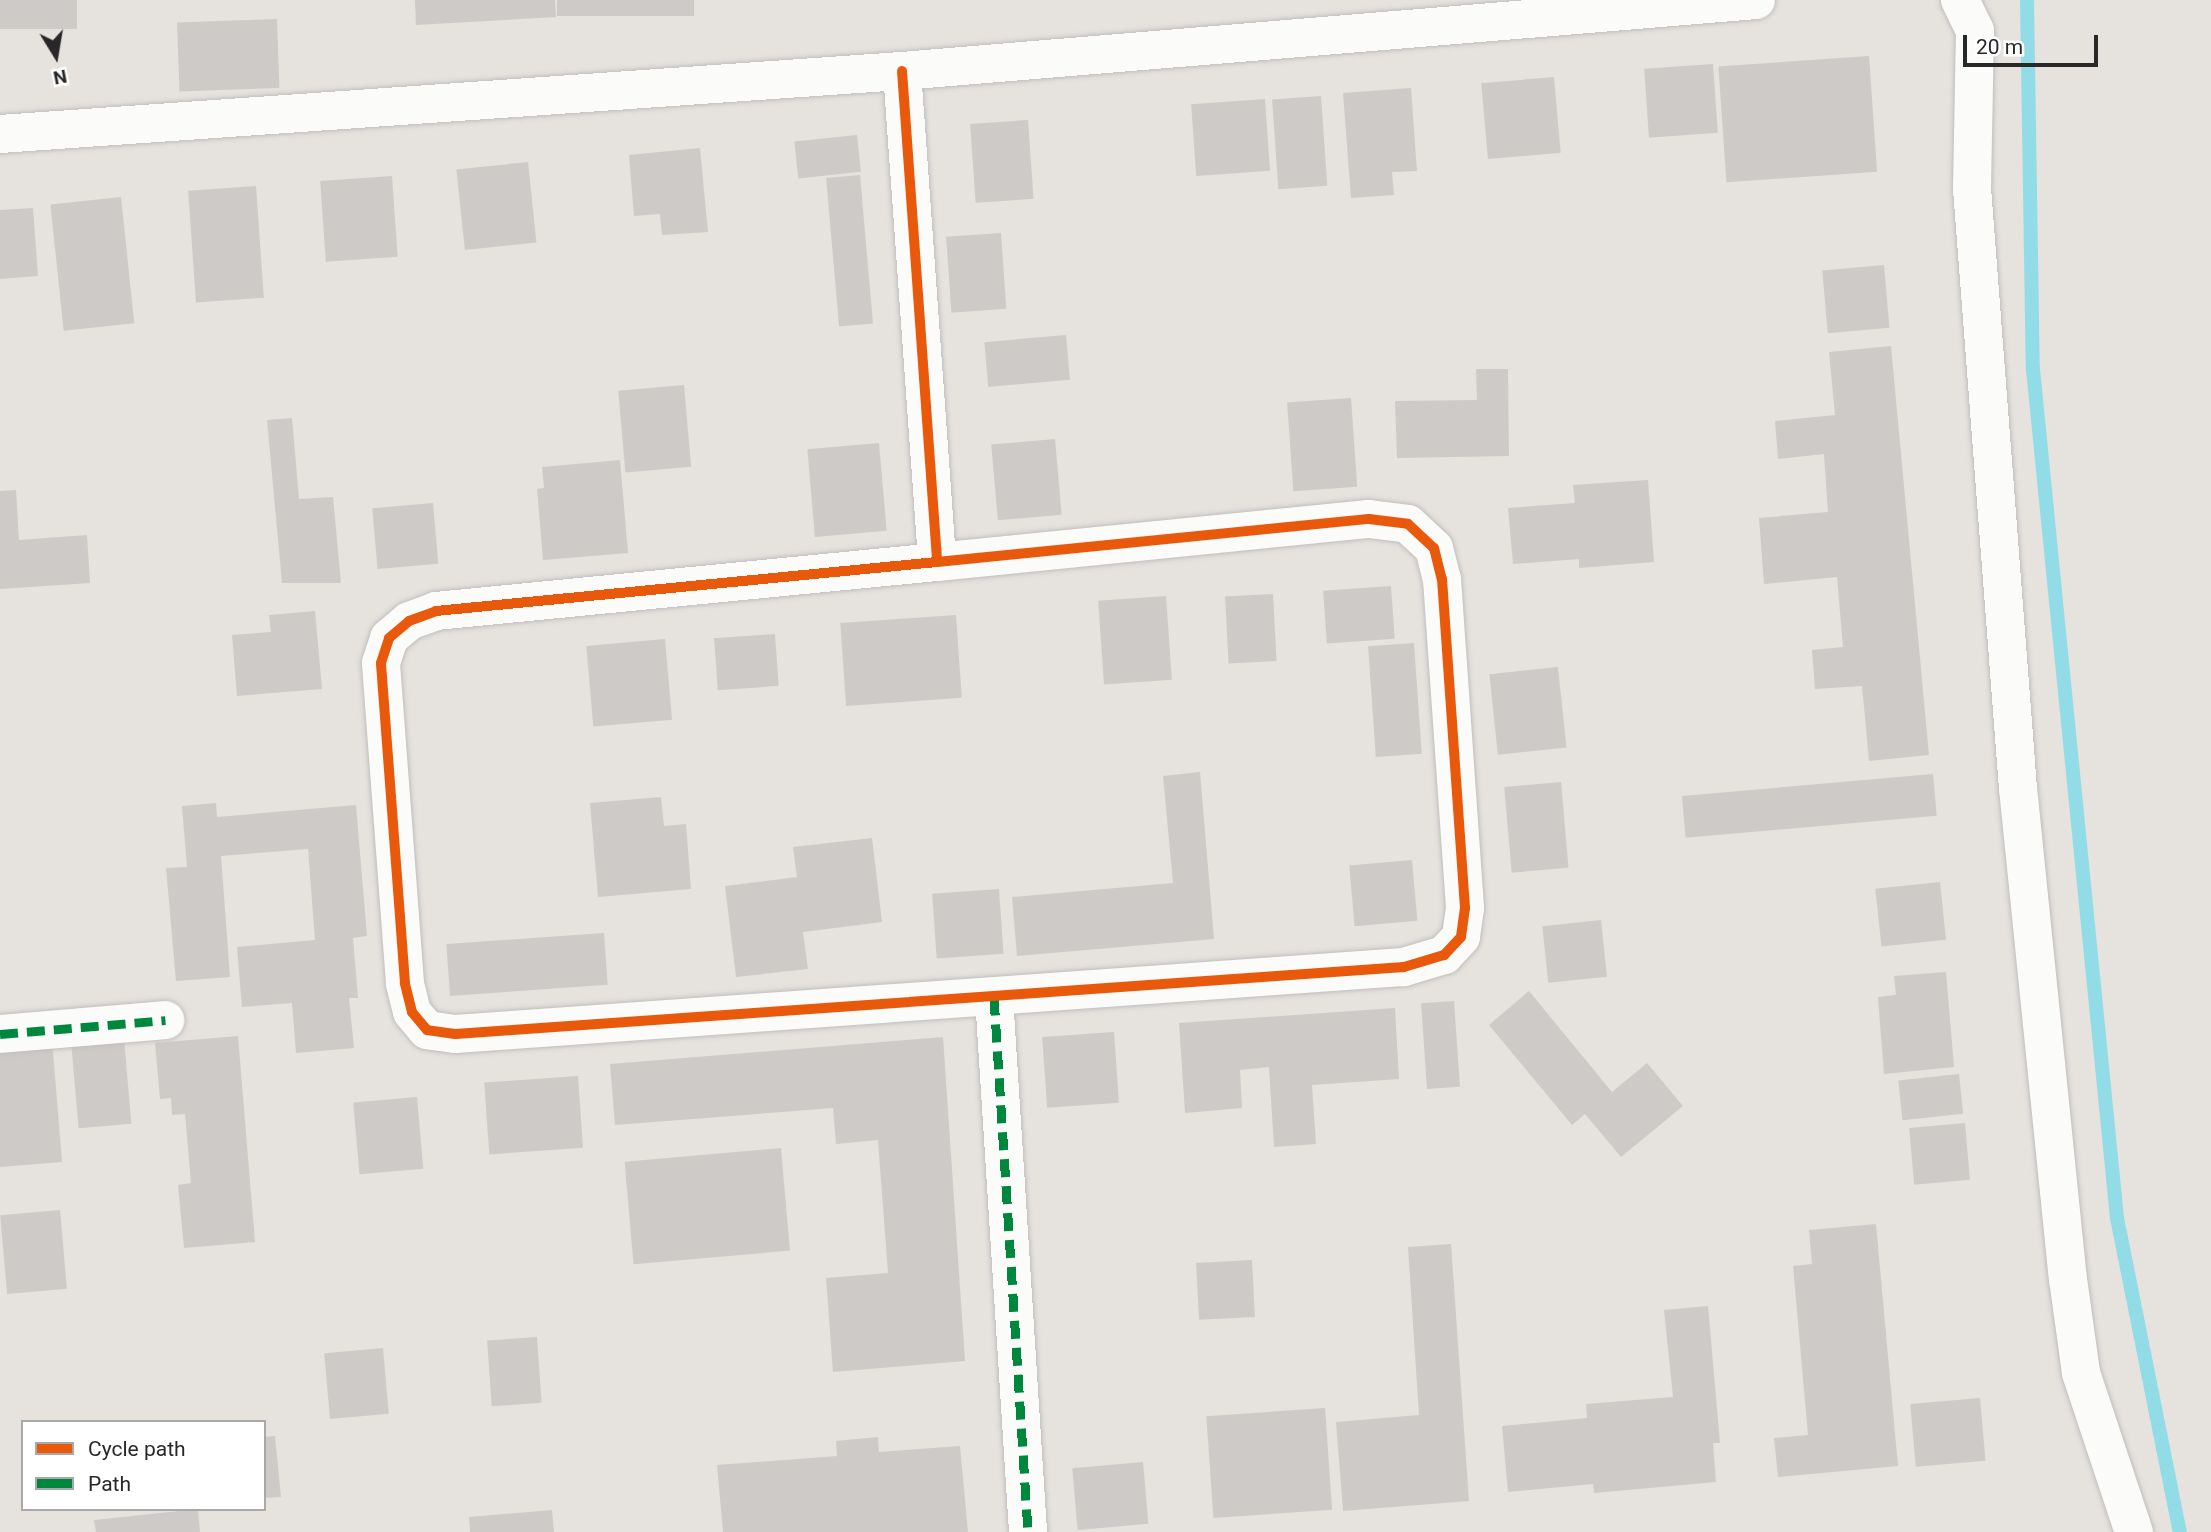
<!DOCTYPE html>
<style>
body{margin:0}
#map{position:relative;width:2211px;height:1532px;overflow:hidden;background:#e6e2de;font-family:Roboto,sans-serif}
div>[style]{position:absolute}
.stream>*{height:14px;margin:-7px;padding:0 7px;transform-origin:7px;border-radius:7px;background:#92dce7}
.building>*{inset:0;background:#cecac8;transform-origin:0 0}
.roads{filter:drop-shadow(0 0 2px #c0bfbf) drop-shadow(0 0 2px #c0bfbf)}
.minor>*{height:38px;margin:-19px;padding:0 19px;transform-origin:19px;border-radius:19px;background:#fbfbfa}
.quiet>*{height:9px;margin-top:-4.5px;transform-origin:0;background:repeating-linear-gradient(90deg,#00873e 0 18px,transparent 0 27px)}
.cycleway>*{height:10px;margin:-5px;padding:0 5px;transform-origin:5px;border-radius:5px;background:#e8590c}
span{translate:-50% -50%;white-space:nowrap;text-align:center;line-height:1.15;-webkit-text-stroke:5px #fff;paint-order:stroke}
.legend{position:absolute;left:21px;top:1420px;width:245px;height:91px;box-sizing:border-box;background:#fff;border:2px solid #a9a9a9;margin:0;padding:9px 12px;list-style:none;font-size:21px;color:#282828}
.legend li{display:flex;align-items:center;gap:14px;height:35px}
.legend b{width:35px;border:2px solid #a9a9a9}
.north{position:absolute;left:21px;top:21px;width:70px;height:70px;-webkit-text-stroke:5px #fff;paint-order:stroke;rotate:169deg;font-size:19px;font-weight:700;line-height:28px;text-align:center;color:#282828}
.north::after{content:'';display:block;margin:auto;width:24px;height:32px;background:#282828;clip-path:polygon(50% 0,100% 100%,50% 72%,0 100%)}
.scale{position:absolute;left:1963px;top:35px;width:135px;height:32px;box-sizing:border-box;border:4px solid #282828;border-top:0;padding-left:9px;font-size:21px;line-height:24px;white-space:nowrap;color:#282828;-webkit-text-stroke:5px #fff;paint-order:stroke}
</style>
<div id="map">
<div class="stream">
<div style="left:2027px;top:0;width:369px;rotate:89.1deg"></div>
<div style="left:2033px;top:369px;width:853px;rotate:84.35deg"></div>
<div style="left:2117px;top:1218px;width:320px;rotate:78.7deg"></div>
</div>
<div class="building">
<div style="left:0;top:0;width:77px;height:29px"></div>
<div style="clip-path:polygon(415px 0,555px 0,556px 17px,416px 25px)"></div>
<div style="left:557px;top:0;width:137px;height:16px"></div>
<div style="left:277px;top:19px;width:69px;height:100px;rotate:88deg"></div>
<div style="left:1869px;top:56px;width:116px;height:151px;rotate:86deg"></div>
<div style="left:1713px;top:64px;width:69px;height:69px;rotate:86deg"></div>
<div style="left:1554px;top:77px;width:76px;height:73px;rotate:85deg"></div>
<div style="clip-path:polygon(1411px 88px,1417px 171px,1392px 172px,1394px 195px,1351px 198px,1343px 93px)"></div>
<div style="left:1321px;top:96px;width:90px;height:49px;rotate:86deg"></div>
<div style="left:1265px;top:99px;width:72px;height:74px;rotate:86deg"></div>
<div style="left:1028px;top:120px;width:79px;height:58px;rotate:86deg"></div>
<div style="left:857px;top:135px;width:37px;height:63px;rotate:84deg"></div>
<div style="clip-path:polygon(700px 148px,708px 232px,662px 235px,660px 214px,634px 216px,629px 155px)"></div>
<div style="left:528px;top:162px;width:81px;height:72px;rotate:84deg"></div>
<div style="left:860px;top:175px;width:149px;height:34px;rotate:85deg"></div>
<div style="left:392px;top:176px;width:81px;height:72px;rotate:86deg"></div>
<div style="left:256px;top:186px;width:112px;height:68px;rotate:86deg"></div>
<div style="left:121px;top:197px;width:127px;height:71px;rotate:84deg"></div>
<div style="clip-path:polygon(33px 208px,38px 276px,0 279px,0 210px)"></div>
<div style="left:1001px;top:233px;width:76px;height:55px;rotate:86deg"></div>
<div style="left:1884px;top:265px;width:63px;height:62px;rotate:85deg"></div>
<div style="left:1066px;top:335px;width:45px;height:82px;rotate:85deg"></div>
<div style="clip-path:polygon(1891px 346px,1929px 755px,1869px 761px,1862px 686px,1815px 689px,1812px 650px,1843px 647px,1837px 577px,1764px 584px,1759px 518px,1828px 512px,1824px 454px,1778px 459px,1775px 421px,1835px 415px,1829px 352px)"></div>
<div style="clip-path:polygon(1476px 369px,1508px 369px,1509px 456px,1397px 458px,1395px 401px,1477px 400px)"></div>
<div style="left:684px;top:385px;width:82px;height:66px;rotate:85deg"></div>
<div style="left:1351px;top:398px;width:89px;height:64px;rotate:86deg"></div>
<div style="clip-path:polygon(292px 418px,299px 499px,333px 497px,341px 583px,282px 583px,267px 420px)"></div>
<div style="left:1055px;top:439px;width:76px;height:64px;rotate:85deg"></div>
<div style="left:879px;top:443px;width:88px;height:72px;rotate:85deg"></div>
<div style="clip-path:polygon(620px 460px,628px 553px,543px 560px,537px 489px,544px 488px,542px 467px)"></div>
<div style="clip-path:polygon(1648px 480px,1654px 562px,1579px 568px,1579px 559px,1513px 564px,1508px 508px,1575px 503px,1573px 485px)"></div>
<div style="clip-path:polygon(16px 490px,19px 540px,87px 535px,90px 583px,0 589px,0 491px)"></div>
<div style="left:433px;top:503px;width:61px;height:61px;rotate:85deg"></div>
<div style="left:1391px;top:586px;width:53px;height:68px;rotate:86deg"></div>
<div style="left:1273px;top:594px;width:67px;height:48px;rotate:87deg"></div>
<div style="left:1166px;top:596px;width:84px;height:68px;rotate:86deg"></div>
<div style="clip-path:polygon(315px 611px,322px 689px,237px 696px,232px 635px,271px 632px,269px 615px)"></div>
<div style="left:956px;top:615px;width:83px;height:116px;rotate:86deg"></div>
<div style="left:775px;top:634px;width:52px;height:61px;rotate:86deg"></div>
<div style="left:665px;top:639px;width:81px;height:79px;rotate:85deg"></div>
<div style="left:1414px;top:643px;width:111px;height:46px;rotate:86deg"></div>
<div style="left:1558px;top:667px;width:81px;height:69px;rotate:84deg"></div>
<div style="clip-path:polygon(1200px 772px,1214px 939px,1017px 956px,1012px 897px,1173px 883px,1163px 776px)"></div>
<div style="left:1933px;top:774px;width:42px;height:252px;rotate:85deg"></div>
<div style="left:1561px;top:782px;width:86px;height:57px;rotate:85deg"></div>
<div style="clip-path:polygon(661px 797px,664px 826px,686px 824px,691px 889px,598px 897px,590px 803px)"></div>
<div style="clip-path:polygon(216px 803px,217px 817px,356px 805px,367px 936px,353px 938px,358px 998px,349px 998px,354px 1048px,296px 1053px,292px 1003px,242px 1007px,237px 947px,315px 940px,308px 849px,221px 856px,230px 977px,176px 981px,166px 868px,187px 867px,182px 806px)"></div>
<div style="clip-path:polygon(872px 838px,882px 922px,803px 932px,808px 969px,736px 977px,725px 886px,797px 877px,793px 847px)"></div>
<div style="left:1412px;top:860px;width:61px;height:63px;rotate:85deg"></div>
<div style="left:1940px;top:882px;width:58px;height:65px;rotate:84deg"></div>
<div style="left:999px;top:889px;width:65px;height:67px;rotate:86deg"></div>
<div style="left:1601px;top:920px;width:57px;height:59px;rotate:84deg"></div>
<div style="left:604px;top:933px;width:52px;height:158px;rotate:86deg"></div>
<div style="clip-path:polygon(1946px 972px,1954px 1067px,1884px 1074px,1878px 997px,1896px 995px,1894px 976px)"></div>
<div style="clip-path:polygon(1529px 991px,1612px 1092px,1647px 1063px,1683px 1106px,1621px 1157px,1585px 1114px,1572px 1125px,1489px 1025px)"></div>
<div style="left:1454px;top:1001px;width:86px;height:33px;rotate:86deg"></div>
<div style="clip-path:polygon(1395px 1008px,1399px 1079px,1312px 1085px,1316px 1144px,1274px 1147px,1269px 1067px,1240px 1070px,1242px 1108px,1185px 1113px,1179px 1023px)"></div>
<div style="left:1114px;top:1032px;width:71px;height:72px;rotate:86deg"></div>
<div style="clip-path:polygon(238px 1036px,255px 1242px,184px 1248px,178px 1185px,191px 1183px,185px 1114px,172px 1115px,171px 1098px,160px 1099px,155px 1043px)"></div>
<div style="clip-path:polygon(943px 1037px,965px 1361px,833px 1372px,826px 1278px,888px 1273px,878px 1140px,836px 1144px,833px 1108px,615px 1125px,610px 1064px)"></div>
<div style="left:124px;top:1039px;width:85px;height:53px;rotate:85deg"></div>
<div style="clip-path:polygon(52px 1040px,62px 1162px,0 1167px,0 1045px)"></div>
<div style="left:1959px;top:1074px;width:40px;height:61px;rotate:84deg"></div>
<div style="left:578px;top:1076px;width:72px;height:94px;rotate:86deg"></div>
<div style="left:417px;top:1097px;width:72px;height:64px;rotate:85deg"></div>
<div style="left:1965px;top:1123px;width:57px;height:56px;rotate:85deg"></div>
<div style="left:781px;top:1148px;width:103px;height:157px;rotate:85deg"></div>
<div style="left:60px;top:1210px;width:79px;height:60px;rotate:85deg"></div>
<div style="clip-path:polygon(1876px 1224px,1898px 1466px,1778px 1477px,1774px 1438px,1808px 1435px,1793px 1266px,1812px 1264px,1809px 1230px)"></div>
<div style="clip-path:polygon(1451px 1244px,1469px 1501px,1343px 1511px,1336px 1422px,1419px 1415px,1408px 1247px)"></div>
<div style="left:1252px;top:1260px;width:57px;height:56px;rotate:87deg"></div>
<div style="clip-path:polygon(1708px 1306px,1720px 1443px,1713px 1443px,1716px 1482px,1594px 1493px,1593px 1484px,1508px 1492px,1502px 1426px,1587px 1418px,1586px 1404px,1673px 1397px,1664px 1310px)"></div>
<div style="left:537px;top:1337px;width:66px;height:50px;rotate:86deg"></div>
<div style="left:383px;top:1348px;width:66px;height:59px;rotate:85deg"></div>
<div style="left:1980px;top:1398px;width:63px;height:70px;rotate:85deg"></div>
<div style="left:1325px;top:1408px;width:102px;height:119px;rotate:86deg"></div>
<div style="clip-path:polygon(275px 1436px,281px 1497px,264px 1498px,264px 1437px)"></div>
<div style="clip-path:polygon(878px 1437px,879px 1452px,960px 1446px,968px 1532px,723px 1532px,717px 1465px,837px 1456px,836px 1441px)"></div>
<div style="left:1143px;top:1462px;width:62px;height:71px;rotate:85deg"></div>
<div style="clip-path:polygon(198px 1509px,200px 1532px,96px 1532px,94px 1520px)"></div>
<div style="clip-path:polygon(552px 1510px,554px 1532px,470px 1532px,469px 1517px)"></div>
</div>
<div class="roads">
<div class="minor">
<div style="left:1960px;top:0;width:34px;rotate:64deg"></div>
<div style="left:1975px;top:31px;width:157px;rotate:91.1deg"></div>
<div style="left:1972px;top:188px;width:602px;rotate:85.62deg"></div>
<div style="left:2018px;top:788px;width:494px;rotate:84.2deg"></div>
<div style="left:2068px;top:1279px;width:95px;rotate:82.1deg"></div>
<div style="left:2081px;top:1373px;width:168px;rotate:71.6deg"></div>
<div style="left:902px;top:71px;width:492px;rotate:85.9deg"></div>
<div style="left:937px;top:562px;width:434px;rotate:-5.7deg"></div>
<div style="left:1369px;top:519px;width:39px;rotate:7deg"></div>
<div style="left:1408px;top:524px;width:35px;rotate:43deg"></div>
<div style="left:1434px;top:548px;width:32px;rotate:76deg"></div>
<div style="left:1442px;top:579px;width:330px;rotate:86deg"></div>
<div style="left:1465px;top:908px;width:29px;rotate:98deg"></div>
<div style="left:1461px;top:937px;width:25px;rotate:133deg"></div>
<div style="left:1444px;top:955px;width:42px;rotate:163.3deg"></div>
<div style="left:1404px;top:967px;width:951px;rotate:175.96deg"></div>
<div style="left:455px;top:1034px;width:28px;rotate:-172deg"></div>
<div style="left:427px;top:1030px;width:23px;rotate:-130deg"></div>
<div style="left:412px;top:1012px;width:30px;rotate:-104deg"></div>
<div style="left:405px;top:983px;width:321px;rotate:-94.3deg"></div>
<div style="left:381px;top:663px;width:26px;rotate:-72deg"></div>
<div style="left:389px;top:638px;width:26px;rotate:-40deg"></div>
<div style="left:409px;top:621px;width:29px;rotate:-20deg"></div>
<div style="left:436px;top:611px;width:503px;rotate:-5.59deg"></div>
<div style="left:0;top:134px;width:904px;rotate:-4deg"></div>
<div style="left:902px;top:71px;width:857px;rotate:-4.75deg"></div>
<div style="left:994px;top:997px;width:536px;rotate:86.36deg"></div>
<div style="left:0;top:1034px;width:166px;rotate:-4.8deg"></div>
</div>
</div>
<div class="quiet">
<div style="left:994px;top:997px;width:536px;rotate:86.36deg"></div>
<div style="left:0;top:1034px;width:166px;rotate:-4.8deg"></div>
</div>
<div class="cycleway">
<div style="left:902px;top:71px;width:492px;rotate:85.9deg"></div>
<div style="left:937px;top:562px;width:434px;rotate:-5.7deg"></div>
<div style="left:1369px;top:519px;width:39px;rotate:7deg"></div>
<div style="left:1408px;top:524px;width:35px;rotate:43deg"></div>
<div style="left:1434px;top:548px;width:32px;rotate:76deg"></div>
<div style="left:1442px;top:579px;width:330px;rotate:86deg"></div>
<div style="left:1465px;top:908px;width:29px;rotate:98deg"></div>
<div style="left:1461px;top:937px;width:25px;rotate:133deg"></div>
<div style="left:1444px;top:955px;width:42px;rotate:163.3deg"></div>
<div style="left:1404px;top:967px;width:951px;rotate:175.96deg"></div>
<div style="left:455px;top:1034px;width:28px;rotate:-172deg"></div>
<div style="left:427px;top:1030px;width:23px;rotate:-130deg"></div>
<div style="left:412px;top:1012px;width:30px;rotate:-104deg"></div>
<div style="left:405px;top:983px;width:321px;rotate:-94.3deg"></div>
<div style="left:381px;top:663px;width:26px;rotate:-72deg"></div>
<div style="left:389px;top:638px;width:26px;rotate:-40deg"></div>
<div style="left:409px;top:621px;width:29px;rotate:-20deg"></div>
<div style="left:436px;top:611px;width:503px;rotate:-5.59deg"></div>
</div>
<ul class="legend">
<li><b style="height:9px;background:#e8590c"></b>Cycle path</li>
<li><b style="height:9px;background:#00873e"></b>Path</li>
</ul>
<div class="north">N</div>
<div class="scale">20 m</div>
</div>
